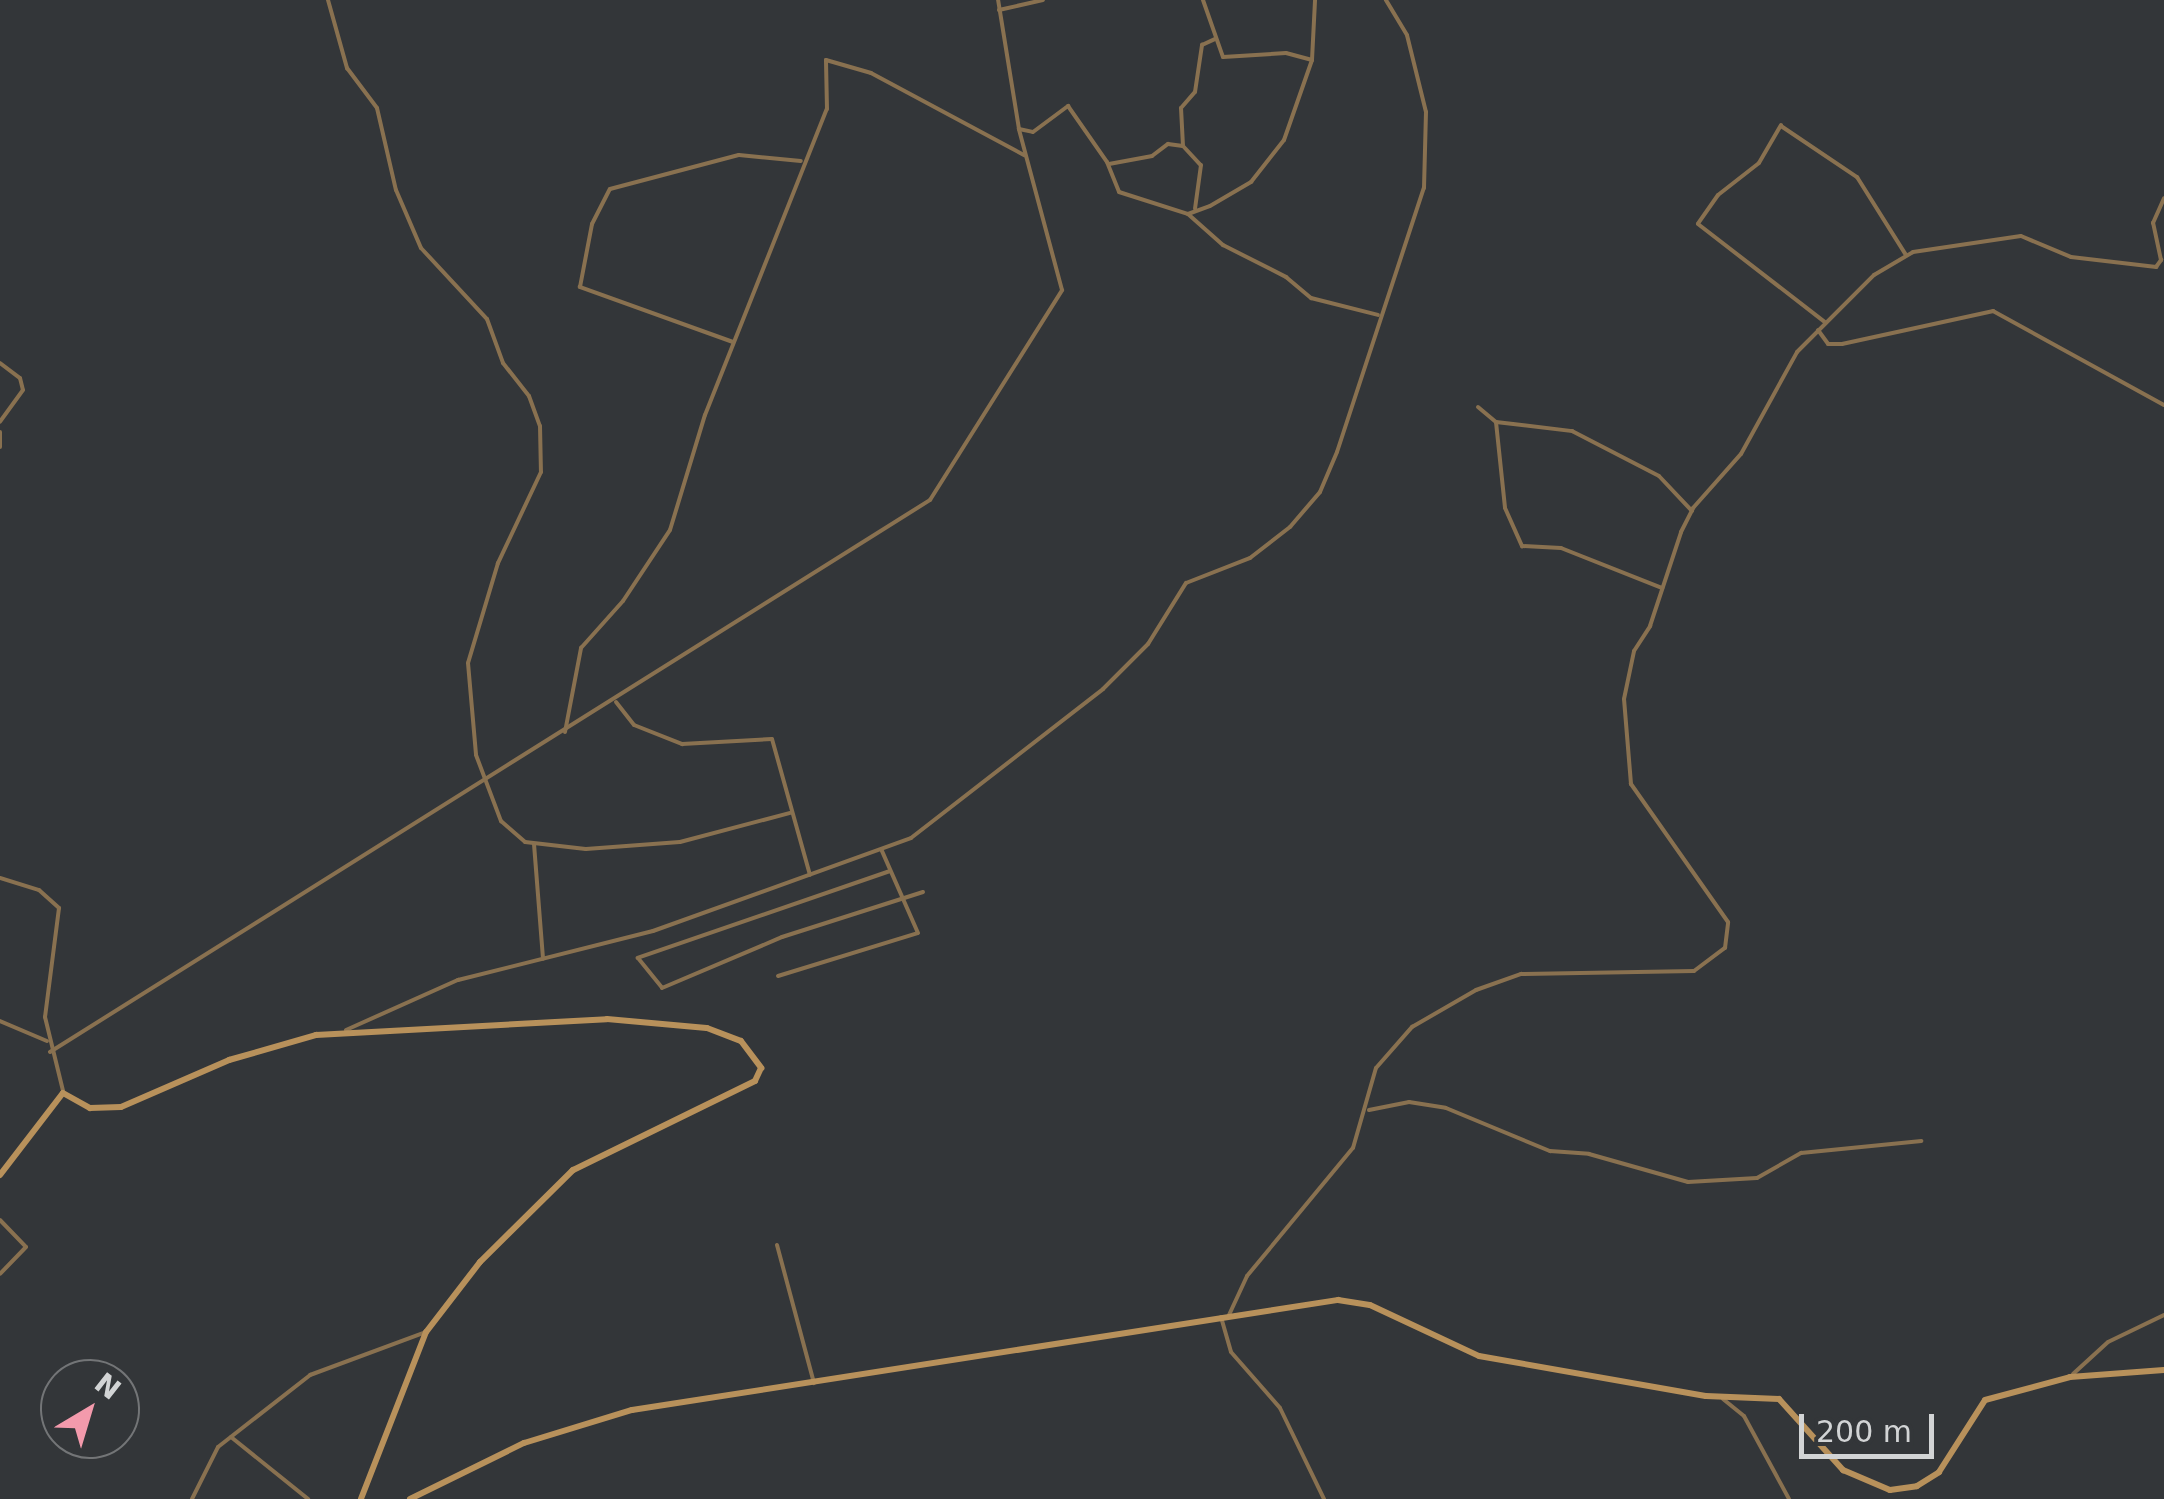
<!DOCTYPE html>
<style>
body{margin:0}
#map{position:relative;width:2164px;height:1499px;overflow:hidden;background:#333639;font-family:"DejaVu Sans",sans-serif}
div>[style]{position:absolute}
.minor>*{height:4px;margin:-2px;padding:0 2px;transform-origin:2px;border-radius:2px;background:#897150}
.secondary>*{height:6px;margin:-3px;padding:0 3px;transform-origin:3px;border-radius:3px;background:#b8915b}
span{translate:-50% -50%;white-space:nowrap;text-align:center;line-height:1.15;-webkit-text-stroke:10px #333639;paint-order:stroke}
.north{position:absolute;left:40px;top:1359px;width:100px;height:100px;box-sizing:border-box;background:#333639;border:2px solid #737577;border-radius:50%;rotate:38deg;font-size:28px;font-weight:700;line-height:40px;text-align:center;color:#d2d4d5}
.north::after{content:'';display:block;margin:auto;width:35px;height:45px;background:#f39aac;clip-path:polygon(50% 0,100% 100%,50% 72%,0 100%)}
.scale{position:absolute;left:1799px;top:1414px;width:135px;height:45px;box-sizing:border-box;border:5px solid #d2d4d5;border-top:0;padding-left:12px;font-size:30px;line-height:35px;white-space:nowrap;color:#d2d4d5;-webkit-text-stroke:8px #333639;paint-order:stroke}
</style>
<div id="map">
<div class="minor">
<div style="left:328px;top:0;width:71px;rotate:74.4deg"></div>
<div style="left:347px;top:68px;width:50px;rotate:53.1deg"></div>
<div style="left:377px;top:108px;width:84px;rotate:77deg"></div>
<div style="left:396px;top:190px;width:63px;rotate:66.7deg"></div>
<div style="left:421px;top:248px;width:97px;rotate:47.1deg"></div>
<div style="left:487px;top:319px;width:47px;rotate:70deg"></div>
<div style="left:503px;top:363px;width:42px;rotate:51.8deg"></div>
<div style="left:529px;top:396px;width:32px;rotate:70deg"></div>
<div style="left:540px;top:426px;width:46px;rotate:88.8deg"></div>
<div style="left:541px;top:472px;width:101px;rotate:115.3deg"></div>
<div style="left:498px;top:563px;width:104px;rotate:106.7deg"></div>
<div style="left:468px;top:663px;width:92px;rotate:85deg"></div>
<div style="left:476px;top:755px;width:71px;rotate:69.3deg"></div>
<div style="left:501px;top:821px;width:32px;rotate:41deg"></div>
<div style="left:525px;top:842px;width:61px;rotate:6.5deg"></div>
<div style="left:586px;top:849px;width:94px;rotate:-4.3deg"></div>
<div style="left:680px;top:842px;width:114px;rotate:-14.8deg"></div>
<div style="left:1203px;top:0;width:60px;rotate:70.7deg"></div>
<div style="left:1223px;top:57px;width:63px;rotate:-3.6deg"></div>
<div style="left:1286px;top:53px;width:27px;rotate:15deg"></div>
<div style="left:999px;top:10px;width:45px;rotate:-12.8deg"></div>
<div style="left:1781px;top:125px;width:44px;rotate:120.1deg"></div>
<div style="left:1759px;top:163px;width:52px;rotate:142deg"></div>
<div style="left:1718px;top:195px;width:35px;rotate:125deg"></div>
<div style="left:1698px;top:224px;width:160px;rotate:37.7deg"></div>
<div style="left:1781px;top:126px;width:92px;rotate:33.9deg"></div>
<div style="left:1857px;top:177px;width:92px;rotate:57.9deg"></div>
<div style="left:1019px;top:129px;width:14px;rotate:12deg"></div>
<div style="left:1033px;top:132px;width:44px;rotate:-36.6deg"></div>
<div style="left:1068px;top:106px;width:68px;rotate:55.1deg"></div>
<div style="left:1107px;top:162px;width:32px;rotate:68deg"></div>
<div style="left:1119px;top:192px;width:72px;rotate:17.7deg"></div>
<div style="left:1188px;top:214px;width:23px;rotate:-20deg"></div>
<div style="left:1210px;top:206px;width:48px;rotate:-30.3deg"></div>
<div style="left:1251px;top:182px;width:53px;rotate:-51.8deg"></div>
<div style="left:1284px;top:140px;width:85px;rotate:-70.7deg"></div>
<div style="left:1312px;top:60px;width:60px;rotate:-87.1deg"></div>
<div style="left:1183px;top:146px;width:26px;rotate:47deg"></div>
<div style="left:1201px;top:165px;width:44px;rotate:97.8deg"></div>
<div style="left:1109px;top:164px;width:44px;rotate:-10.5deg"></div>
<div style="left:1152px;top:156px;width:20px;rotate:-37deg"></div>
<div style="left:1168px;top:144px;width:15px;rotate:8deg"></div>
<div style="left:1183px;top:146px;width:38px;rotate:-93deg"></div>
<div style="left:1181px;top:108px;width:21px;rotate:-49deg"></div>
<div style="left:1195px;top:92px;width:48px;rotate:-81.5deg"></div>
<div style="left:1202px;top:45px;width:14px;rotate:-25deg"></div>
<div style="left:1188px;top:214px;width:47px;rotate:41.5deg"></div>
<div style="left:1223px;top:245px;width:71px;rotate:26.9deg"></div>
<div style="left:1286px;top:277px;width:33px;rotate:40deg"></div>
<div style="left:1311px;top:298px;width:69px;rotate:14.2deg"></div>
<div style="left:1818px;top:330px;width:17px;rotate:54deg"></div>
<div style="left:1828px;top:344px;width:14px"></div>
<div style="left:1842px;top:344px;width:155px;rotate:-12.3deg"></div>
<div style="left:1993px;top:311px;width:195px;rotate:28.8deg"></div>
<div style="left:733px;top:342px;width:163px;rotate:-160.2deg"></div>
<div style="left:580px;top:287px;width:64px;rotate:-79.2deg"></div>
<div style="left:592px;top:224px;width:39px;rotate:-63deg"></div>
<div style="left:610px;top:189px;width:133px;rotate:-14.8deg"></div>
<div style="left:739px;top:155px;width:62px;rotate:5.5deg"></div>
<div style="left:0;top:363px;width:25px;rotate:37deg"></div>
<div style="left:20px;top:378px;width:12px;rotate:76deg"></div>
<div style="left:23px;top:390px;width:39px;rotate:126deg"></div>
<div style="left:1478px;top:407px;width:23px;rotate:40deg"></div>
<div style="left:1496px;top:422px;width:86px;rotate:84deg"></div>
<div style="left:1505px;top:508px;width:42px;rotate:65.9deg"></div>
<div style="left:1522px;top:546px;width:39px;rotate:3deg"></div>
<div style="left:1561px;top:548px;width:109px;rotate:21.6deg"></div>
<div style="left:1496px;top:422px;width:77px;rotate:6.8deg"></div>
<div style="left:1572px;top:431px;width:98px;rotate:27.3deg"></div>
<div style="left:1659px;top:476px;width:48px;rotate:46.7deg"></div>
<div style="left:0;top:432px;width:15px;rotate:90deg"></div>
<div style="left:616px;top:702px;width:29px;rotate:52deg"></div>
<div style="left:634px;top:725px;width:52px;rotate:21.6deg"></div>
<div style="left:682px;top:744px;width:90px;rotate:-3.2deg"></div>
<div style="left:772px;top:739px;width:141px;rotate:74.4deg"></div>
<div style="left:565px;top:732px;width:86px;rotate:-79.2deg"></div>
<div style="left:581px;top:648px;width:63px;rotate:-48.2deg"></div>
<div style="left:623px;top:601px;width:85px;rotate:-56.5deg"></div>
<div style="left:670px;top:530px;width:120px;rotate:-73.1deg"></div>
<div style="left:705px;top:415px;width:329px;rotate:-68.3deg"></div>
<div style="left:827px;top:109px;width:49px;rotate:-91.2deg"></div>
<div style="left:826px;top:60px;width:47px;rotate:16.1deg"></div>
<div style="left:871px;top:73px;width:174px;rotate:28.2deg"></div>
<div style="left:534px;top:844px;width:115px;rotate:85.5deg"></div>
<div style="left:890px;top:871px;width:267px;rotate:161deg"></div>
<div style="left:638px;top:958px;width:38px;rotate:51deg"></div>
<div style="left:662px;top:988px;width:130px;rotate:-23deg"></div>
<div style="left:782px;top:937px;width:148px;rotate:-17.7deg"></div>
<div style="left:0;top:878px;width:41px;rotate:17.1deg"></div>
<div style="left:39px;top:890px;width:27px;rotate:42deg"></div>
<div style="left:59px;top:908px;width:110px;rotate:97.3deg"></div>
<div style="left:45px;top:1017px;width:76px;rotate:76.3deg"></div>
<div style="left:778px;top:976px;width:146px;rotate:-17.1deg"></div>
<div style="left:918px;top:933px;width:90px;rotate:-113.7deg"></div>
<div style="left:0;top:1021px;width:51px;rotate:23.1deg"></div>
<div style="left:346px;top:1030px;width:123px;rotate:-24.1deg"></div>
<div style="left:458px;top:980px;width:201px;rotate:-14.1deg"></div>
<div style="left:653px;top:931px;width:274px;rotate:-19.8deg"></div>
<div style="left:911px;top:838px;width:243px;rotate:-37.8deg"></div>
<div style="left:1103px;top:689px;width:64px;rotate:-45deg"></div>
<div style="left:1148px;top:644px;width:72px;rotate:-58.1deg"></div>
<div style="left:1186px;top:583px;width:69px;rotate:-21.3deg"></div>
<div style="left:1250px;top:558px;width:51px;rotate:-37.8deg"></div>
<div style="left:1290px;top:527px;width:46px;rotate:-49.4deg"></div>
<div style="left:1320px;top:492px;width:43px;rotate:-67deg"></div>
<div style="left:1337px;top:452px;width:278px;rotate:-71.8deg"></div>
<div style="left:1424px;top:188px;width:76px;rotate:-88.5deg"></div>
<div style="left:1426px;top:112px;width:79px;rotate:-103.9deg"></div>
<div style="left:1407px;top:35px;width:41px;rotate:-121deg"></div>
<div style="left:50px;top:1052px;width:1039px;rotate:-32.1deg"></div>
<div style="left:930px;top:500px;width:248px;rotate:-57.8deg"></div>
<div style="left:1062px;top:290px;width:167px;rotate:-105deg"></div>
<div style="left:1019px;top:129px;width:131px;rotate:-99.2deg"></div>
<div style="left:1369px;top:1110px;width:41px;rotate:-11.3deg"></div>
<div style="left:1409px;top:1102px;width:37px;rotate:9deg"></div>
<div style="left:1446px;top:1108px;width:113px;rotate:22.5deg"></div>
<div style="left:1550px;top:1151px;width:39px;rotate:4deg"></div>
<div style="left:1589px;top:1154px;width:103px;rotate:15.8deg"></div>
<div style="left:1688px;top:1182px;width:69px;rotate:-3.3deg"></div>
<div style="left:1757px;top:1178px;width:51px;rotate:-29.6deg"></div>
<div style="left:1801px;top:1153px;width:121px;rotate:-5.7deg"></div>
<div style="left:0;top:1220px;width:37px;rotate:46deg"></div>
<div style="left:26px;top:1247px;width:37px;rotate:134deg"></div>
<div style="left:777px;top:1245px;width:143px;rotate:75deg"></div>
<div style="left:1229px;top:1315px;width:43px;rotate:-65.2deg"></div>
<div style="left:1247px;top:1276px;width:166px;rotate:-50.4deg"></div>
<div style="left:1353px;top:1148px;width:83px;rotate:-74deg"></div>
<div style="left:1376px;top:1068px;width:55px;rotate:-48.7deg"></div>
<div style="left:1412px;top:1027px;width:74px;rotate:-30deg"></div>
<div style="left:1476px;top:990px;width:48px;rotate:-19.6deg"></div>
<div style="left:1521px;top:974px;width:173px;rotate:-1deg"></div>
<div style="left:1694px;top:971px;width:39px;rotate:-37deg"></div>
<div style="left:1725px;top:948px;width:26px;rotate:-83deg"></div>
<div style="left:1728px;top:922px;width:169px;rotate:-125.1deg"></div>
<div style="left:1631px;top:784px;width:85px;rotate:-94.7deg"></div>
<div style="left:1624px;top:699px;width:49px;rotate:-78.2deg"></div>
<div style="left:1634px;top:651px;width:30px;rotate:-57deg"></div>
<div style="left:1650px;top:626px;width:99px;rotate:-71.7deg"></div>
<div style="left:1681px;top:532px;width:27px;rotate:-63deg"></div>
<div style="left:1693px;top:508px;width:72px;rotate:-48.4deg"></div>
<div style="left:1741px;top:454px;width:116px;rotate:-61.2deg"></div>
<div style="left:1797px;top:352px;width:109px;rotate:-45deg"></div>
<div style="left:1874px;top:275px;width:45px;rotate:-30.5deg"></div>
<div style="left:1913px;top:252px;width:109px;rotate:-8.4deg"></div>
<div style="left:2021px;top:236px;width:54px;rotate:22.8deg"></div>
<div style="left:2071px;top:257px;width:86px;rotate:6.7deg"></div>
<div style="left:2156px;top:267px;width:9px;rotate:-54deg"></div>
<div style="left:2161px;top:260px;width:38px;rotate:-102deg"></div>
<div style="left:2153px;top:223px;width:27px;rotate:-66deg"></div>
<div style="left:1221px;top:1317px;width:36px;rotate:74deg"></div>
<div style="left:1231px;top:1352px;width:74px;rotate:48.8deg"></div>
<div style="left:1280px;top:1408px;width:101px;rotate:64.2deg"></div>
<div style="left:2073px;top:1374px;width:47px;rotate:-42.4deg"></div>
<div style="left:2108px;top:1342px;width:62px;rotate:-25.7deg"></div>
<div style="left:1723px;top:1399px;width:27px;rotate:39deg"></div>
<div style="left:1744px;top:1416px;width:94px;rotate:61.5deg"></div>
<div style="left:231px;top:1437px;width:99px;rotate:38.8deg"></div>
<div style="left:192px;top:1499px;width:58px;rotate:-63.4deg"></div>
<div style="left:218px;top:1447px;width:117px;rotate:-38deg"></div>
<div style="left:310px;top:1375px;width:124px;rotate:-20.3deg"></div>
</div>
<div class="secondary">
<div style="left:0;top:1175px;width:103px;rotate:-52.5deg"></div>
<div style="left:63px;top:1093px;width:31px;rotate:29deg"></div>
<div style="left:90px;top:1108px;width:31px;rotate:-2deg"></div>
<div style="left:121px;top:1107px;width:118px;rotate:-23.5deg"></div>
<div style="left:229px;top:1060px;width:91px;rotate:-16deg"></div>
<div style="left:316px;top:1035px;width:291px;rotate:-3.1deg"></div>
<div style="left:607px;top:1019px;width:100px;rotate:5.1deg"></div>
<div style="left:707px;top:1028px;width:36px;rotate:21deg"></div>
<div style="left:741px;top:1041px;width:34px;rotate:53deg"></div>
<div style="left:761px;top:1068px;width:14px;rotate:115deg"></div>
<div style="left:755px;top:1081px;width:203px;rotate:153.9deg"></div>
<div style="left:573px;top:1170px;width:131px;rotate:135.3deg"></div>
<div style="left:480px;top:1262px;width:88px;rotate:127.6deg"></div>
<div style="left:426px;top:1332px;width:179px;rotate:111.3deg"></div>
<div style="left:410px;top:1499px;width:127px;rotate:-26.2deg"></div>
<div style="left:524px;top:1443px;width:113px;rotate:-17deg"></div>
<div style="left:632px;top:1410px;width:715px;rotate:-8.86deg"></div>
<div style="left:1338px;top:1300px;width:32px;rotate:9deg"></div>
<div style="left:1370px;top:1305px;width:120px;rotate:25.1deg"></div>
<div style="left:1479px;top:1356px;width:230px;rotate:10deg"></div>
<div style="left:1706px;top:1396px;width:73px;rotate:2.4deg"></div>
<div style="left:1779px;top:1399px;width:96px;rotate:48deg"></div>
<div style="left:1843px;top:1470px;width:51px;rotate:23.1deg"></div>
<div style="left:1890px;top:1490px;width:27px;rotate:-8deg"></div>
<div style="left:1917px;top:1486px;width:26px;rotate:-32deg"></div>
<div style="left:1939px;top:1472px;width:85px;rotate:-57.4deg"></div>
<div style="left:1985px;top:1400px;width:88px;rotate:-15.1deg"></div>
<div style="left:2070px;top:1377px;width:94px;rotate:-4.3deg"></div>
</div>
<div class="north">N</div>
<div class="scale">200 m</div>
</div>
